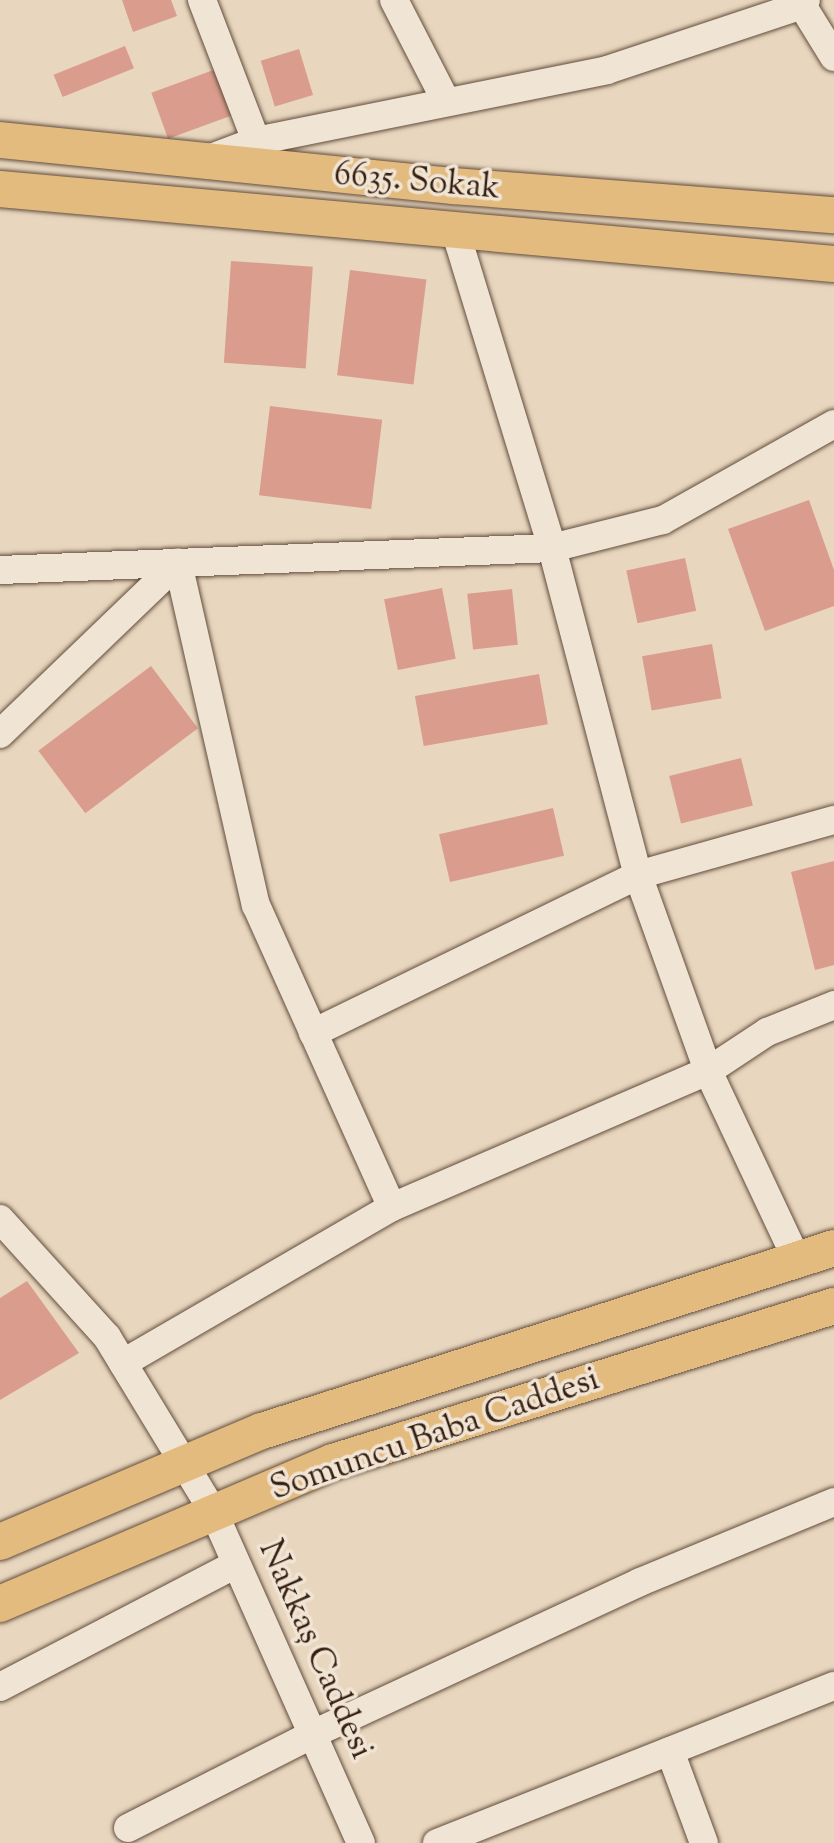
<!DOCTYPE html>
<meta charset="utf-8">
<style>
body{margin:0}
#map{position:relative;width:834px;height:1843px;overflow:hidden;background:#e8d6be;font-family:"Sorts Mill Goudy",serif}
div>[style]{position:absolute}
.building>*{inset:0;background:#da9d8d;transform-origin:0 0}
.roads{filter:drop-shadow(0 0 2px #624d3c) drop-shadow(0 0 2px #624d3c)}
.minor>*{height:28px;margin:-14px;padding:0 14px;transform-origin:14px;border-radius:14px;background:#f0e4d5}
.major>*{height:36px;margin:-18px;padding:0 18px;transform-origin:18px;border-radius:18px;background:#e4bb7f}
span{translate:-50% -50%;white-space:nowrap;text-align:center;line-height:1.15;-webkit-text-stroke:7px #f0e4d5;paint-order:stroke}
.street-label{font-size:34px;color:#351f10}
</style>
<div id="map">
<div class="building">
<div style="clip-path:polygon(122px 0,171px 0,177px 16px,133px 32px)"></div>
<div style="left:125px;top:46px;width:24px;height:77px;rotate:68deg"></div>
<div style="left:299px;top:49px;width:48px;height:40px;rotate:73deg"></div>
<div style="left:219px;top:68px;width:49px;height:72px;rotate:70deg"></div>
<div style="left:231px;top:261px;width:82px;height:102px;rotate:4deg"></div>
<div style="left:350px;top:270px;width:77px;height:106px;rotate:7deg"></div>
<div style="left:270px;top:406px;width:113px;height:90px;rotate:7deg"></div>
<div style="clip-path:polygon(809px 500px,834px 570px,834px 606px,765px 631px,728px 529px)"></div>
<div style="left:685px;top:558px;width:54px;height:60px;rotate:78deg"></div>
<div style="left:442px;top:588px;width:72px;height:59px;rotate:79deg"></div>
<div style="left:512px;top:589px;width:56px;height:45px;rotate:84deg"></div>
<div style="left:712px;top:644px;width:55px;height:71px;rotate:80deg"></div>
<div style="left:151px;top:666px;width:78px;height:141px;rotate:53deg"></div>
<div style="left:539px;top:674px;width:51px;height:126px;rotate:80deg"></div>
<div style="left:741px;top:758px;width:49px;height:74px;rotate:76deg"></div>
<div style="left:553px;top:808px;width:49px;height:117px;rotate:77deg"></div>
<div style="clip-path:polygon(834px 861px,834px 965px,815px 970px,791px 872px)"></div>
<div style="clip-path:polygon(27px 1281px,79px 1353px,0 1400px,0 1298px)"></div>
</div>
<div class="roads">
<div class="minor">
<div style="left:202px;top:0;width:151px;rotate:69deg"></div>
<div style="left:394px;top:0;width:114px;rotate:62.8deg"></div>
<div style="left:802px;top:5px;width:61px;rotate:58.4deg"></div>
<div style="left:208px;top:159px;width:51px;rotate:-20.6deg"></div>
<div style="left:256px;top:141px;width:358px;rotate:-11.4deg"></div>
<div style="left:607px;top:70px;width:206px;rotate:-18.4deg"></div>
<div style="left:802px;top:5px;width:6px;rotate:-51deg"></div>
<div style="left:455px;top:230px;width:332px;rotate:73deg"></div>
<div style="left:552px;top:548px;width:338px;rotate:75.3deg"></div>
<div style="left:638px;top:875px;width:208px;rotate:70.3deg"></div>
<div style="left:708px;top:1071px;width:209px;rotate:64.8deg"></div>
<div style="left:178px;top:563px;width:351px;rotate:77.2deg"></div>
<div style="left:256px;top:905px;width:331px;rotate:65.8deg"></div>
<div style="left:0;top:570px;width:552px;rotate:-2.28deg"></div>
<div style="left:552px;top:548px;width:114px;rotate:-14.2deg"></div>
<div style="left:663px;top:520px;width:196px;rotate:-29.3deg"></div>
<div style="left:0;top:734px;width:247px;rotate:-43.9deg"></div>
<div style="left:313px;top:1033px;width:361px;rotate:-25.9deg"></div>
<div style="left:638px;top:875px;width:204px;rotate:-15.7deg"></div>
<div style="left:0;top:1219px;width:159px;rotate:47.8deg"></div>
<div style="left:107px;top:1337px;width:206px;rotate:58.7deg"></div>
<div style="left:214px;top:1513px;width:361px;rotate:66deg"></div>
<div style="left:123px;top:1363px;width:311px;rotate:-30.1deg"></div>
<div style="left:392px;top:1207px;width:344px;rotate:-23.3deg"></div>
<div style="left:708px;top:1071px;width:71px;rotate:-33.5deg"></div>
<div style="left:767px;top:1032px;width:72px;rotate:-21.9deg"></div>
<div style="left:0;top:1687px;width:266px;rotate:-27.5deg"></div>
<div style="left:670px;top:1751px;width:98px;rotate:69.7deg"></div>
<div style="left:128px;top:1828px;width:210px;rotate:-26.9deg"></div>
<div style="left:315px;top:1733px;width:358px;rotate:-24.9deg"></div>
<div style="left:640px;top:1582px;width:210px;rotate:-22.4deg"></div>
<div style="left:437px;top:1843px;width:427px;rotate:-21.6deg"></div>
</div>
<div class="major">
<div style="left:0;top:140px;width:455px;rotate:5.8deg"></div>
<div style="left:453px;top:186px;width:382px;rotate:4.4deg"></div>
<div style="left:0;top:189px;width:837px;rotate:5.14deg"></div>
<div style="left:0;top:1542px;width:285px;rotate:-23deg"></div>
<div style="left:262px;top:1431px;width:601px;rotate:-17.74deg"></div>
<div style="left:0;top:1604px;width:362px;rotate:-23.1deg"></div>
<div style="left:333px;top:1462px;width:525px;rotate:-17.3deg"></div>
</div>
</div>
<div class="street-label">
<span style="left:417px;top:182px;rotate:5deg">6635. Sokak</span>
<span style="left:435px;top:1435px;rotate:-19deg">Somuncu Baba Caddesi</span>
<span style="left:315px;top:1650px;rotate:66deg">Nakkaş Caddesi</span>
</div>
</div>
